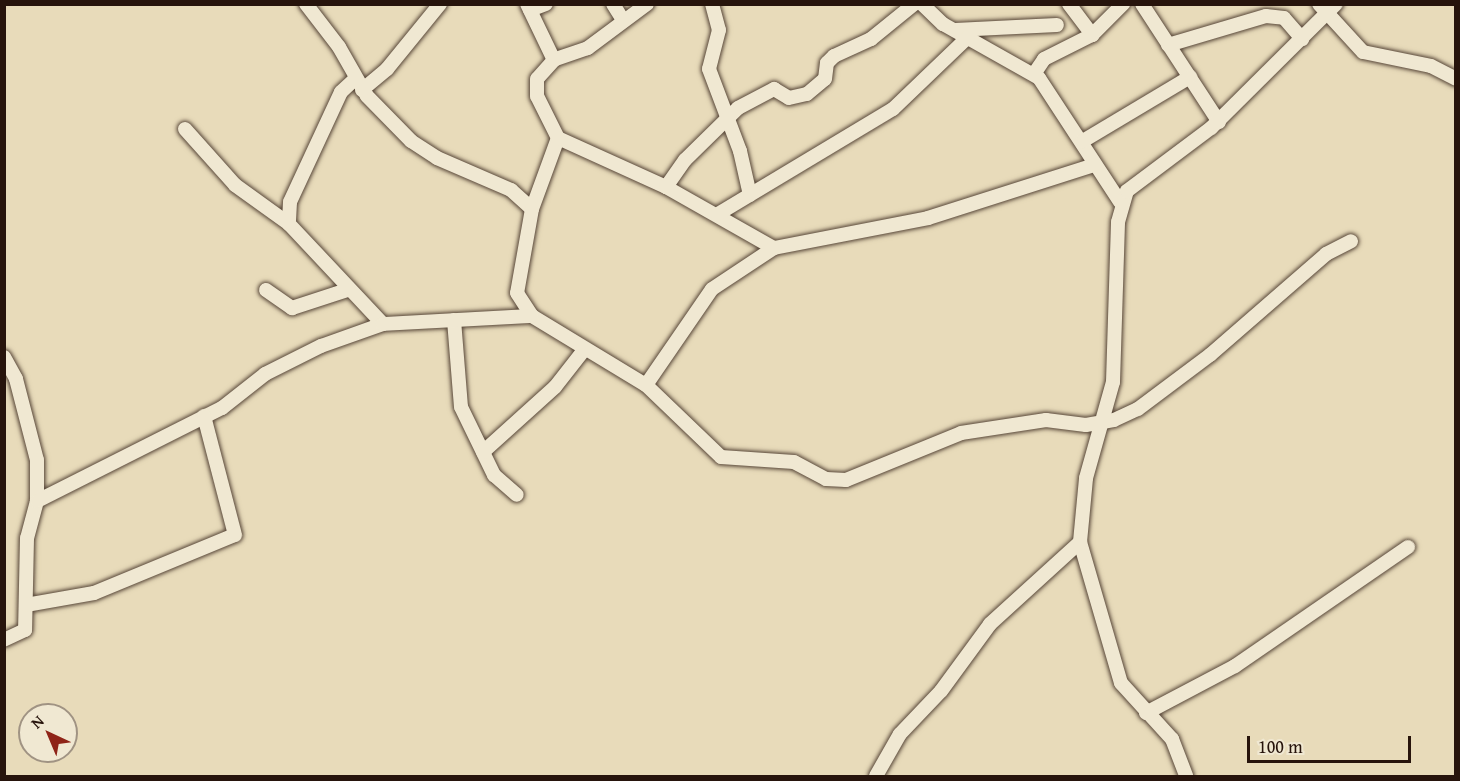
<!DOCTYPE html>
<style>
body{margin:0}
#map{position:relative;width:1460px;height:781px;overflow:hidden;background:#e8dbba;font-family:"Gentium Book Plus",serif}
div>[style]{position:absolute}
.roads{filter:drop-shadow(0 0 2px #574638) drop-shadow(0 0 2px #574638)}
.minor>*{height:14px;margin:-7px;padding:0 7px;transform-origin:7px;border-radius:7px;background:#f0e8d2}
span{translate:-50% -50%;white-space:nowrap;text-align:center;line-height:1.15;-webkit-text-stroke:6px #f0e8d2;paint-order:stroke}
.frame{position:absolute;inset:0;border:6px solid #27140c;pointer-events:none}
.north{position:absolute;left:18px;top:703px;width:60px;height:60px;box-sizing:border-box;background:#f0e8d2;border:2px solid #a09383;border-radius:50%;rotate:316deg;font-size:16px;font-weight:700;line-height:24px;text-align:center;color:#27140c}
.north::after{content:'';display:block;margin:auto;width:21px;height:27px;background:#8f2418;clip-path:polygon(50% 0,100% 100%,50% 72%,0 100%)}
.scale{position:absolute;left:1247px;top:736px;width:164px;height:27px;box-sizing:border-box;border:3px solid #27140c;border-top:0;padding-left:8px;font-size:18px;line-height:21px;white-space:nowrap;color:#27140c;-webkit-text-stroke:4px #f0e8d2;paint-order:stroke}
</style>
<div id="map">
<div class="roads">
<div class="minor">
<div style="left:306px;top:4px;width:54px;rotate:52.5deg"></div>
<div style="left:339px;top:47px;width:56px;rotate:60.3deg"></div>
<div style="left:367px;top:96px;width:63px;rotate:45.6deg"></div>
<div style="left:411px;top:141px;width:31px;rotate:33deg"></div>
<div style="left:437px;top:158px;width:81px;rotate:23.4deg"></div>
<div style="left:511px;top:190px;width:28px;rotate:42deg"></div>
<div style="left:527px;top:4px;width:62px;rotate:64.3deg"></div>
<div style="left:613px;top:4px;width:19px;rotate:58deg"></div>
<div style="left:647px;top:4px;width:74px;rotate:143.3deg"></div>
<div style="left:588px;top:48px;width:36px;rotate:161deg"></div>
<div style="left:554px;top:60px;width:25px;rotate:132deg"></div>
<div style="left:537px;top:79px;width:17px;rotate:90deg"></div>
<div style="left:537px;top:96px;width:47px;rotate:63.4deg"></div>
<div style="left:558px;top:138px;width:76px;rotate:110.1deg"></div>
<div style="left:532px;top:209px;width:85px;rotate:100.1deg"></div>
<div style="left:517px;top:293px;width:27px;rotate:57deg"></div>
<div style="left:532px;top:316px;width:133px;rotate:31.2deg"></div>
<div style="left:646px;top:385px;width:104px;rotate:43.8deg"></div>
<div style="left:721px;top:457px;width:73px;rotate:3.9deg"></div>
<div style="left:794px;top:462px;width:36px;rotate:28deg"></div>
<div style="left:826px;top:479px;width:20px;rotate:3deg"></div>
<div style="left:846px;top:480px;width:124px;rotate:-22.2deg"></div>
<div style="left:961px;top:433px;width:86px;rotate:-8.7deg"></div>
<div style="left:1046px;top:420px;width:40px;rotate:7.1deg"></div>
<div style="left:1086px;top:425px;width:28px;rotate:-10deg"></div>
<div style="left:1114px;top:420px;width:26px;rotate:-25deg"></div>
<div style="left:1138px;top:409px;width:90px;rotate:-36.9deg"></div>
<div style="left:1210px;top:355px;width:154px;rotate:-41deg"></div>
<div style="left:1326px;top:254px;width:28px;rotate:-27deg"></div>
<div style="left:712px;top:4px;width:27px;rotate:75deg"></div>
<div style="left:719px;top:30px;width:40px;rotate:104.4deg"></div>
<div style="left:709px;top:69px;width:88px;rotate:69.3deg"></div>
<div style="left:740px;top:151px;width:45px;rotate:77.2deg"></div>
<div style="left:922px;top:4px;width:29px;rotate:44deg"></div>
<div style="left:943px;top:24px;width:110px;rotate:29.4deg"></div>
<div style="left:1039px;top:78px;width:148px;rotate:56.8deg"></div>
<div style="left:1069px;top:4px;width:39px;rotate:53deg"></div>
<div style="left:1142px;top:4px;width:141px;rotate:56.9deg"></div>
<div style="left:1319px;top:4px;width:65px;rotate:47.5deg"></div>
<div style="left:1363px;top:52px;width:69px;rotate:11.6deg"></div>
<div style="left:1431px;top:66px;width:28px;rotate:27deg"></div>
<div style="left:530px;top:10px;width:17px;rotate:-21deg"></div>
<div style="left:955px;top:30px;width:102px;rotate:-2.8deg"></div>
<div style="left:1168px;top:45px;width:102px;rotate:-16.5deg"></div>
<div style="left:1266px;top:16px;width:18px;rotate:6deg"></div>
<div style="left:1284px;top:18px;width:28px;rotate:49deg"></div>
<div style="left:1034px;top:74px;width:18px;rotate:-56deg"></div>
<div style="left:1044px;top:59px;width:54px;rotate:-26.6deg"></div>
<div style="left:1092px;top:35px;width:44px;rotate:-45deg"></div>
<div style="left:355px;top:79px;width:19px;rotate:137deg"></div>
<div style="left:341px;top:92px;width:121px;rotate:114.9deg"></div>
<div style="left:290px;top:202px;width:22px;rotate:93deg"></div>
<div style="left:289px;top:224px;width:137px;rotate:46.8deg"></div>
<div style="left:362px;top:90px;width:33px;rotate:-40deg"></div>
<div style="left:387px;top:69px;width:84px;rotate:-50.8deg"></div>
<div style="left:185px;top:129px;width:75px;rotate:48.2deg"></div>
<div style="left:235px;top:185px;width:67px;rotate:35.8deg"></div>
<div style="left:558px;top:138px;width:119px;rotate:24.4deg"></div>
<div style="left:666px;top:187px;width:124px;rotate:29.5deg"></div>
<div style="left:774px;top:248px;width:157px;rotate:-11deg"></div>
<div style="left:928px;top:218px;width:174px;rotate:-17.7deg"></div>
<div style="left:1083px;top:141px;width:125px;rotate:-30.9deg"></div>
<div style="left:666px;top:187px;width:33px;rotate:-55deg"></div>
<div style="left:685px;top:160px;width:74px;rotate:-44.5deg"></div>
<div style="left:738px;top:108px;width:41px;rotate:-27.8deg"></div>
<div style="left:774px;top:89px;width:17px;rotate:31deg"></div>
<div style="left:789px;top:98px;width:18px;rotate:-13deg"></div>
<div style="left:807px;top:94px;width:23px;rotate:-40deg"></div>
<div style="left:825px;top:79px;width:16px;rotate:-83deg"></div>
<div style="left:827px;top:63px;width:10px;rotate:-45deg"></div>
<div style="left:834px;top:56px;width:41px;rotate:-24.7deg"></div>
<div style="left:871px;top:39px;width:55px;rotate:-39.1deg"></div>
<div style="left:718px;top:214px;width:204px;rotate:-31deg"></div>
<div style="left:893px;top:109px;width:103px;rotate:-43.8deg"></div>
<div style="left:266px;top:290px;width:32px;rotate:35deg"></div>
<div style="left:292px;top:308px;width:58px;rotate:-18.1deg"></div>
<div style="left:454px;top:320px;width:87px;rotate:85.4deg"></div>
<div style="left:461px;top:407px;width:76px;rotate:64.1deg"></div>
<div style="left:494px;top:475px;width:30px;rotate:41deg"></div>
<div style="left:4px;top:357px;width:25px;rotate:61deg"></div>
<div style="left:16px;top:379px;width:84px;rotate:75.5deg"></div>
<div style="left:37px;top:460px;width:41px;rotate:90deg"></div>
<div style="left:37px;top:501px;width:38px;rotate:105deg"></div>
<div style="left:27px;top:538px;width:92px;rotate:91.2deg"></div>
<div style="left:25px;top:630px;width:23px;rotate:155deg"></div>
<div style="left:646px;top:385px;width:116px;rotate:-55.5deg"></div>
<div style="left:712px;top:289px;width:74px;rotate:-33.5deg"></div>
<div style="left:483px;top:452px;width:97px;rotate:-42.1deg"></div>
<div style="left:555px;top:387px;width:47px;rotate:-51.9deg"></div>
<div style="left:37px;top:501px;width:207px;rotate:-26.7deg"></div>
<div style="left:222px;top:408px;width:55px;rotate:-38.3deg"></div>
<div style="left:265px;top:374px;width:63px;rotate:-26.6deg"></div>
<div style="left:321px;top:346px;width:66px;rotate:-19.5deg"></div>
<div style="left:383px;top:324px;width:149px;rotate:-3.1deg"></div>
<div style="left:1080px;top:542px;width:147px;rotate:73.8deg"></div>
<div style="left:1121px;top:683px;width:76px;rotate:47.7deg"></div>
<div style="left:1172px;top:739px;width:40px;rotate:69deg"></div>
<div style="left:26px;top:605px;width:69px;rotate:-10deg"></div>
<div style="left:94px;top:593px;width:152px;rotate:-22.4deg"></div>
<div style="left:235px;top:535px;width:123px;rotate:-104.6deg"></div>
<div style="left:1146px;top:713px;width:101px;rotate:-27.8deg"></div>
<div style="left:1235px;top:666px;width:210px;rotate:-34.5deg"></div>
<div style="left:876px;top:776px;width:48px;rotate:-60.3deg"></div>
<div style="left:900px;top:734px;width:59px;rotate:-46.4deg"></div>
<div style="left:941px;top:691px;width:83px;rotate:-53.8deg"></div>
<div style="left:990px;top:624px;width:122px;rotate:-42.3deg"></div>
<div style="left:1080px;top:542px;width:64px;rotate:-84.6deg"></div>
<div style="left:1086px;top:478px;width:100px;rotate:-74.3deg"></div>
<div style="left:1113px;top:382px;width:160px;rotate:-88.2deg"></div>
<div style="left:1118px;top:222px;width:32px;rotate:-74deg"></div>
<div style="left:1127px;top:191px;width:105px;rotate:-36.9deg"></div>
<div style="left:1211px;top:128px;width:176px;rotate:-44.8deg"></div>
</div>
</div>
<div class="frame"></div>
<div class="north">N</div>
<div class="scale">100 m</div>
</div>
